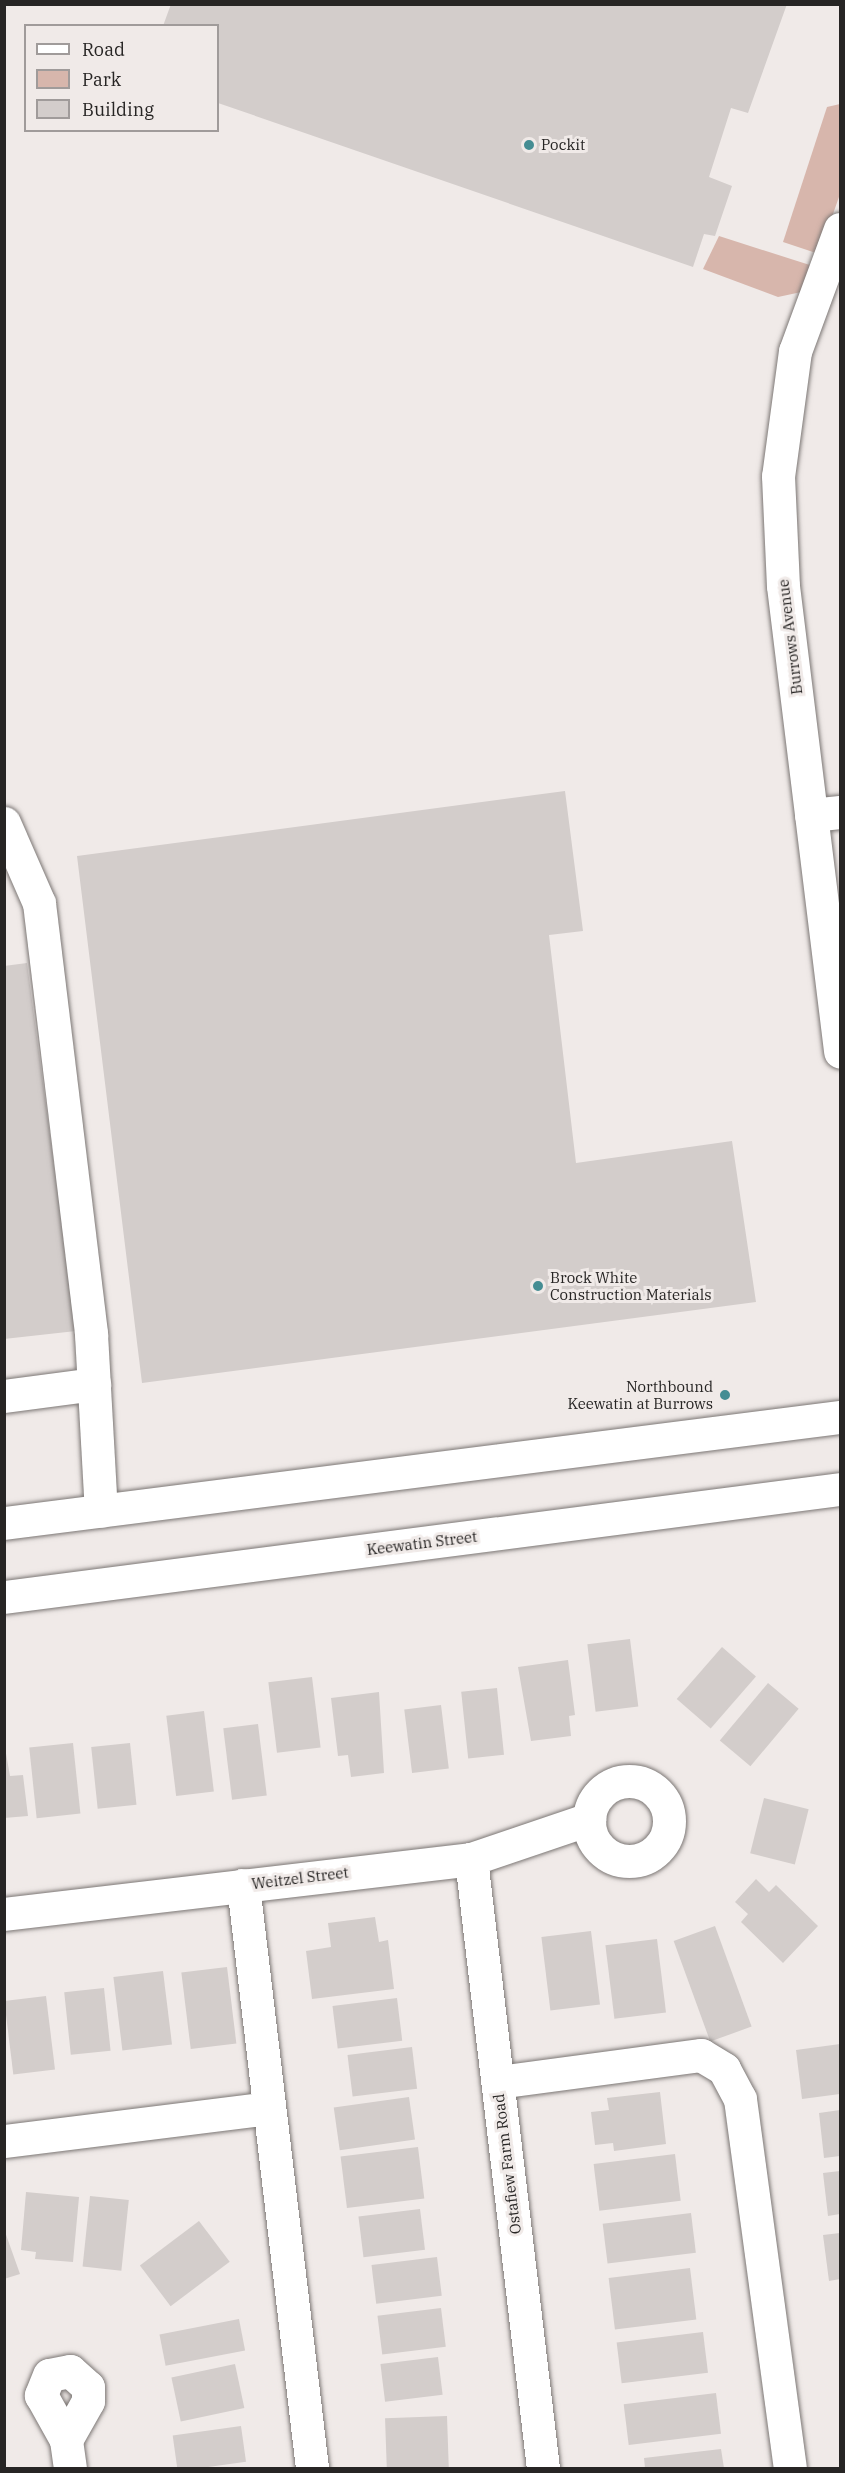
<!DOCTYPE html>
<style>
body{margin:0}
#map{position:relative;width:845px;height:2473px;overflow:hidden;background:#f0eae8;font-family:"IBM Plex Serif",serif}
div>[style]{position:absolute}
.green>*{inset:0;background:#d7b6ac}
.building>*{inset:0;background:#d3cdcb;transform-origin:0 0}
.roads{filter:drop-shadow(0 0 2px #7c7775) drop-shadow(0 0 2px #7c7775)}
.minor>*{height:33px;margin:-16.5px;padding:0 16.5px;transform-origin:16.5px;border-radius:16.5px;background:#fff}
.minor>.ring{margin:-16.5px;padding:0;box-sizing:content-box;background:none;border:33px solid #fff;border-radius:50%}
.major>*{height:33px;margin:-16.5px;padding:0 16.5px;transform-origin:16.5px;border-radius:16.5px;background:#fff}
.dots>*{width:16px;height:16px;translate:-50% -50%;box-sizing:border-box;border:3px solid #f0eae8;border-radius:50%}
span{translate:-50% -50%;white-space:nowrap;text-align:center;line-height:1.15;-webkit-text-stroke:6px #f0eae8;paint-order:stroke}
.poi-label{font-size:15px;color:#272524}
.left{translate:0 -50%;text-align:left}
.right{translate:-100% -50%;text-align:right}
.street-label{font-size:15px;color:#272524}
.frame{position:absolute;inset:0;border:6px solid #272524;pointer-events:none}
.legend{position:absolute;left:24px;top:24px;width:195px;height:108px;box-sizing:border-box;background:#f0eae8;border:2px solid #a09b9a;margin:0;padding:8px 10px;list-style:none;font-size:18px;color:#272524}
.legend li{display:flex;align-items:center;gap:12px;height:30px}
.legend b{width:30px;border:2px solid #a09b9a}
</style>
<div id="map">
<div class="green">
<div style="clip-path:polygon(840px 104px,840px 194px,819px 254px,783px 242px,827px 107px)"></div>
<div style="clip-path:polygon(719px 236px,816px 267px,806px 291px,778px 297px,703px 269px)"></div>
</div>
<div class="building">
<div style="clip-path:polygon(171px 4px,787px 4px,748px 113px,731px 108px,709px 177px,732px 186px,715px 236px,704px 234px,693px 267px,218px 103px,218px 26px,163px 26px)"></div>
<div style="clip-path:polygon(565px 791px,583px 931px,549px 935px,576px 1163px,732px 1141px,756px 1302px,142px 1383px,77px 856px)"></div>
<div style="clip-path:polygon(27px 963px,76px 1331px,4px 1339px,4px 966px)"></div>
<div style="left:630px;top:1639px;width:68px;height:43px;rotate:83deg"></div>
<div style="left:722px;top:1647px;width:45px;height:69px;rotate:41deg"></div>
<div style="clip-path:polygon(568px 1660px,575px 1715px,569px 1716px,571px 1736px,531px 1741px,518px 1667px)"></div>
<div style="left:312px;top:1677px;width:71px;height:44px;rotate:83deg"></div>
<div style="left:768px;top:1683px;width:40px;height:75px;rotate:40deg"></div>
<div style="left:497px;top:1688px;width:67px;height:36px;rotate:84deg"></div>
<div style="clip-path:polygon(379px 1692px,384px 1773px,351px 1777px,348px 1755px,338px 1756px,331px 1698px)"></div>
<div style="left:441px;top:1705px;width:64px;height:37px;rotate:83deg"></div>
<div style="left:204px;top:1711px;width:81px;height:38px;rotate:83deg"></div>
<div style="left:258px;top:1724px;width:72px;height:35px;rotate:83deg"></div>
<div style="clip-path:polygon(4px 1742px,10px 1776px,23px 1775px,28px 1816px,4px 1818px)"></div>
<div style="left:73px;top:1743px;width:71px;height:44px;rotate:84deg"></div>
<div style="left:130px;top:1743px;width:62px;height:39px;rotate:84deg"></div>
<div style="left:764px;top:1798px;width:46px;height:57px;rotate:14deg"></div>
<div style="clip-path:polygon(756px 1879px,769px 1892px,776px 1885px,818px 1926px,783px 1963px,741px 1922px,748px 1914px,735px 1902px)"></div>
<div style="clip-path:polygon(375px 1917px,379px 1942px,388px 1940px,394px 1989px,312px 1999px,306px 1951px,331px 1947px,328px 1923px)"></div>
<div style="left:715px;top:1926px;width:107px;height:44px;rotate:70deg"></div>
<div style="left:591px;top:1931px;width:74px;height:50px;rotate:83deg"></div>
<div style="left:657px;top:1939px;width:74px;height:52px;rotate:83deg"></div>
<div style="left:227px;top:1967px;width:77px;height:46px;rotate:83deg"></div>
<div style="left:163px;top:1971px;width:74px;height:50px;rotate:83deg"></div>
<div style="left:104px;top:1988px;width:63px;height:40px;rotate:84deg"></div>
<div style="left:46px;top:1996px;width:74px;height:42px;rotate:83deg"></div>
<div style="left:397px;top:1998px;width:43px;height:65px;rotate:83deg"></div>
<div style="clip-path:polygon(840px 2044px,840px 2094px,802px 2099px,796px 2050px)"></div>
<div style="left:412px;top:2047px;width:42px;height:65px;rotate:83deg"></div>
<div style="clip-path:polygon(660px 2092px,666px 2144px,614px 2151px,613px 2143px,595px 2145px,591px 2112px,609px 2110px,607px 2098px)"></div>
<div style="left:409px;top:2097px;width:43px;height:76px;rotate:82deg"></div>
<div style="clip-path:polygon(840px 2110px,840px 2156px,824px 2158px,819px 2113px)"></div>
<div style="left:418px;top:2147px;width:52px;height:78px;rotate:83deg"></div>
<div style="left:675px;top:2154px;width:47px;height:82px;rotate:83deg"></div>
<div style="clip-path:polygon(840px 2171px,840px 2214px,828px 2216px,823px 2173px)"></div>
<div style="clip-path:polygon(26px 2192px,79px 2197px,73px 2262px,35px 2259px,36px 2252px,21px 2250px)"></div>
<div style="left:90px;top:2196px;width:39px;height:71px;rotate:6deg"></div>
<div style="left:420px;top:2209px;width:41px;height:62px;rotate:83deg"></div>
<div style="left:691px;top:2213px;width:40px;height:89px;rotate:83deg"></div>
<div style="left:199px;top:2221px;width:51px;height:74px;rotate:53deg"></div>
<div style="clip-path:polygon(4px 2229px,20px 2274px,4px 2279px)"></div>
<div style="clip-path:polygon(840px 2233px,840px 2279px,829px 2281px,823px 2235px)"></div>
<div style="left:437px;top:2257px;width:39px;height:66px;rotate:83deg"></div>
<div style="left:690px;top:2268px;width:52px;height:82px;rotate:83deg"></div>
<div style="left:441px;top:2308px;width:39px;height:64px;rotate:83deg"></div>
<div style="left:239px;top:2319px;width:32px;height:81px;rotate:79deg"></div>
<div style="left:703px;top:2332px;width:41px;height:87px;rotate:83deg"></div>
<div style="left:438px;top:2357px;width:38px;height:58px;rotate:83deg"></div>
<div style="left:235px;top:2364px;width:45px;height:65px;rotate:78deg"></div>
<div style="left:716px;top:2393px;width:41px;height:93px;rotate:83deg"></div>
<div style="left:447px;top:2416px;width:51px;height:62px;rotate:88deg"></div>
<div style="left:241px;top:2426px;width:36px;height:69px;rotate:82deg"></div>
<div style="clip-path:polygon(721px 2449px,724px 2468px,645px 2468px,644px 2458px)"></div>
</div>
<div class="roads">
<div class="minor">
<div style="left:840px;top:229px;width:130px;rotate:110.2deg"></div>
<div style="left:795px;top:351px;width:126px;rotate:97.7deg"></div>
<div style="left:778px;top:476px;width:110px;rotate:87.4deg"></div>
<div style="left:783px;top:586px;width:469px;rotate:83deg"></div>
<div style="left:811px;top:815px;width:29px;rotate:-6deg"></div>
<div style="left:4px;top:823px;width:87px;rotate:66.4deg"></div>
<div style="left:39px;top:903px;width:434px;rotate:83.1deg"></div>
<div style="left:91px;top:1334px;width:177px;rotate:86.8deg"></div>
<div style="left:4px;top:1396px;width:91px;rotate:-7.6deg"></div>
<div class="ring" style="left:589px;top:1781px;width:47px;height:47px"></div>
<div style="left:471px;top:1859px;width:613px;rotate:83.26deg"></div>
<div style="left:243px;top:1885px;width:587px;rotate:83.25deg"></div>
<div style="left:4px;top:1914px;width:470px;rotate:-6.7deg"></div>
<div style="left:471px;top:1859px;width:125px;rotate:-18.7deg"></div>
<div style="left:498px;top:2082px;width:205px;rotate:-7.6deg"></div>
<div style="left:701px;top:2055px;width:27px;rotate:31deg"></div>
<div style="left:724px;top:2069px;width:34px;rotate:62deg"></div>
<div style="left:740px;top:2099px;width:372px;rotate:82.3deg"></div>
<div style="left:4px;top:2141px;width:266px;rotate:-7.1deg"></div>
<div style="left:66px;top:2440px;width:45px;rotate:-60.6deg"></div>
<div style="left:88px;top:2401px;width:14px;rotate:-90deg"></div>
<div style="left:88px;top:2387px;width:24px;rotate:-138deg"></div>
<div style="left:70px;top:2371px;width:21px;rotate:169deg"></div>
<div style="left:49px;top:2375px;width:22px;rotate:112deg"></div>
<div style="left:41px;top:2395px;width:51px;rotate:60.9deg"></div>
<div style="left:66px;top:2440px;width:28px;rotate:82deg"></div>
</div>
<div class="major">
<div style="left:4px;top:1523px;width:843px;rotate:-7.23deg"></div>
<div style="left:4px;top:1597px;width:843px;rotate:-7.36deg"></div>
</div>
</div>
<div class="dots">
<div style="left:529px;top:145px;background:#458d93"></div>
<div style="left:538px;top:1286px;background:#458d93"></div>
<div style="left:725px;top:1395px;background:#458d93"></div>
</div>
<div class="poi-label">
<span class="left" style="left:541px;top:145px">Pockit</span>
<span class="left" style="left:550px;top:1286px">Brock White<br>Construction Materials</span>
<span class="right" style="left:713px;top:1395px">Northbound<br>Keewatin at Burrows</span>
</div>
<div class="street-label">
<span style="left:790px;top:637px;rotate:-97deg">Burrows Avenue</span>
<span style="left:422px;top:1543px;rotate:-7deg">Keewatin Street</span>
<span style="left:300px;top:1878px;rotate:-7deg">Weitzel Street</span>
<span style="left:507px;top:2164px;rotate:-97deg">Ostafiew Farm Road</span>
</div>
<div class="frame"></div>
<ul class="legend">
<li><b style="height:8px;background:#fff"></b>Road</li>
<li><b style="height:16px;background:#d7b6ac"></b>Park</li>
<li><b style="height:16px;background:#d3cdcb"></b>Building</li>
</ul>
</div>
